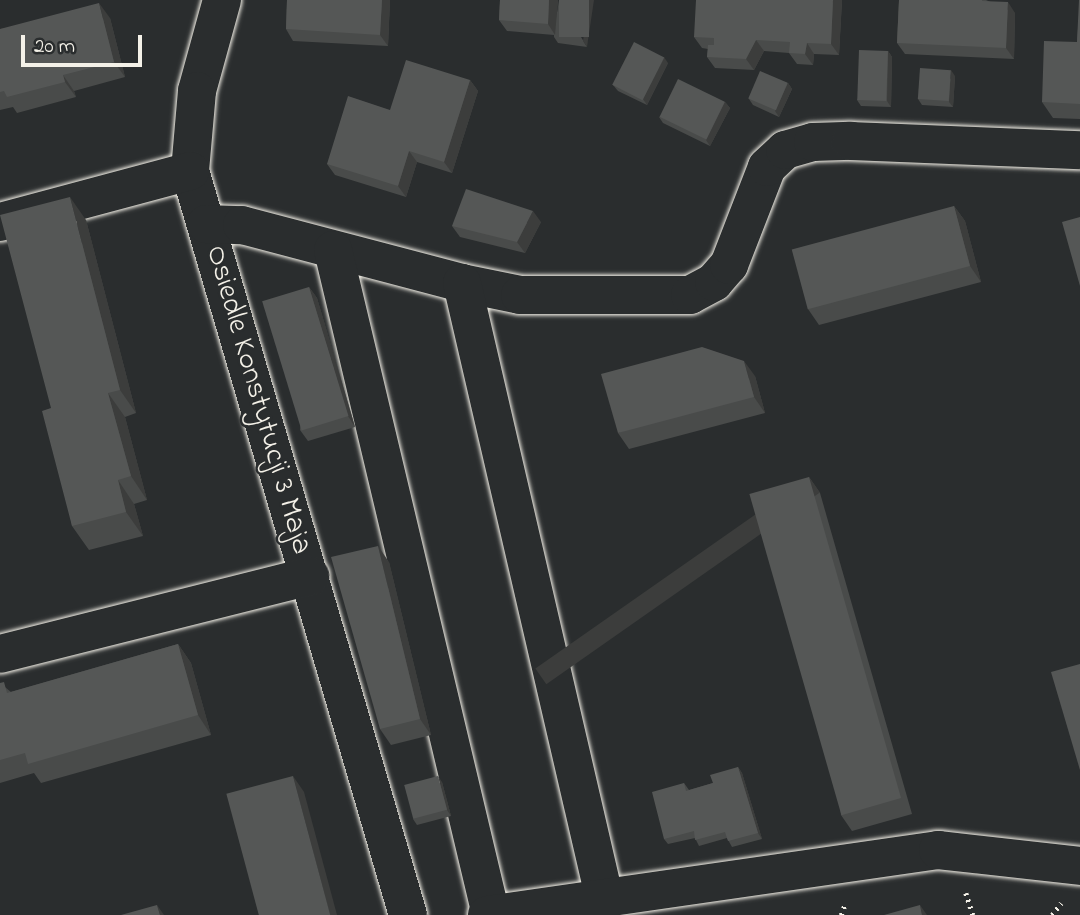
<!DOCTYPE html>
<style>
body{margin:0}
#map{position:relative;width:1080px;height:915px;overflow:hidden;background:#2a2d2e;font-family:"Indie Flower",sans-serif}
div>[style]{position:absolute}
.path>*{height:4.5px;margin-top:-2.25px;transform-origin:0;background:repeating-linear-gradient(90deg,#f4f1e8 0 2px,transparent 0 7px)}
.roads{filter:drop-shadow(0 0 2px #f4f1e8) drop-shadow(0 0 2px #f4f1e8)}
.minor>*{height:38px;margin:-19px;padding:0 19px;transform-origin:19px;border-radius:19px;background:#2a2d2e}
.wall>*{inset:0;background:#494b4a}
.shaded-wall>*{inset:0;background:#3c3d3c;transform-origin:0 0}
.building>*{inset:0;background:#555756;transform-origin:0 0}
span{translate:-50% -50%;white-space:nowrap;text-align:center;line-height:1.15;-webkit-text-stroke:5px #2a2d2e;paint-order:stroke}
.street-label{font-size:30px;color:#f4f1e8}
.scale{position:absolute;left:21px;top:35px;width:121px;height:32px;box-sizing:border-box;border:4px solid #f4f1e8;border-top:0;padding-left:9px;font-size:21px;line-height:24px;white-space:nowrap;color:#f4f1e8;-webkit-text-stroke:5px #2a2d2e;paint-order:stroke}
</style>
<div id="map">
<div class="path">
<div style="left:966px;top:893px;width:23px;rotate:72deg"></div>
<div style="left:841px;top:915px;width:12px;rotate:-70deg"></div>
<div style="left:1052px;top:915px;width:15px;rotate:-53deg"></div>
</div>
<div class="roads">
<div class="minor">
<div style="left:222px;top:0;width:94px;rotate:105.4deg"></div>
<div style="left:197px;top:91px;width:80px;rotate:95deg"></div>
<div style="left:190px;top:171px;width:775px;rotate:73.67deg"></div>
<div style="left:0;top:222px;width:197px;rotate:-15deg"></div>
<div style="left:206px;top:224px;width:36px;rotate:2deg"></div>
<div style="left:242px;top:225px;width:228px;rotate:14.8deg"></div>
<div style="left:462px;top:283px;width:59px;rotate:11.7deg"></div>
<div style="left:520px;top:295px;width:170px"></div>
<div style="left:690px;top:295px;width:27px;rotate:-28deg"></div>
<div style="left:714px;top:282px;width:23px;rotate:-49deg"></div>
<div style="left:729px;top:265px;width:105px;rotate:-68.8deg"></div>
<div style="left:767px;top:167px;width:25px;rotate:-43deg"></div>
<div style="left:785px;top:150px;width:29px;rotate:-16deg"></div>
<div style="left:813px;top:142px;width:38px;rotate:-2deg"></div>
<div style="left:851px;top:141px;width:229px;rotate:2.3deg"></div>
<div style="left:333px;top:250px;width:684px;rotate:76.63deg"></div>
<div style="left:462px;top:283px;width:629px;rotate:76.96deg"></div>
<div style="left:0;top:654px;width:320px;rotate:-14.1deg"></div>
<div style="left:487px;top:915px;width:456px;rotate:-8.2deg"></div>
<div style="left:938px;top:850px;width:143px;rotate:6.4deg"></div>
</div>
</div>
<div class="wall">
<div style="clip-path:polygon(287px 0,390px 0,388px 46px,293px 41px,286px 29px)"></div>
<div style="clip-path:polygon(500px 0,558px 0,556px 19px,559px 0,587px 47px,558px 43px,554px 37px,554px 35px,507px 31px,499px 20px)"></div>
<div style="clip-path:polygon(842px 0,839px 55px,814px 54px,813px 65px,797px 64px,789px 53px,764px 51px,754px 70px,715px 68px,707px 57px,708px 49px,702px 48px,694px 37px)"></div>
<div style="clip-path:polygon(899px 0,986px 0,1015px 13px,1014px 59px,905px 54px,897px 43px)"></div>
<div style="clip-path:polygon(1080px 0,1080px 119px,1053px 118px,1042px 102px,1077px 42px)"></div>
<div style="clip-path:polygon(110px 18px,125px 77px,74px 91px,76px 97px,17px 113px,13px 107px,0 110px,0 29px)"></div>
<div style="clip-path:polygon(888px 51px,892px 57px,891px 107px,861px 106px,857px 100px)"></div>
<div style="clip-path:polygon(668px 63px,647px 105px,618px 91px,613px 85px)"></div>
<div style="clip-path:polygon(955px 76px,953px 107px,922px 105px,918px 99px)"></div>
<div style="clip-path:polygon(470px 80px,478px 91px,452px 173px,417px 162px,406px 197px,335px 175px,327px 164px,390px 110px)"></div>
<div style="clip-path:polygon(788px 83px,792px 89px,779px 117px,753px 105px,749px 99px)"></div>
<div style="clip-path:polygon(725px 102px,730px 108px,710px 146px,663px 123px,659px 117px)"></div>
<div style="clip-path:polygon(954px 206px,965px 221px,981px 282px,819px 325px,808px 309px)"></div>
<div style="clip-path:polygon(86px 220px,136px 413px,125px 417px,147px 500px,134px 504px,143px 536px,89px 550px,72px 526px,51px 408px)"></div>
<div style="clip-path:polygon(541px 222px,525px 253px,460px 237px,452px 226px)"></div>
<div style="clip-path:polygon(309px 287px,317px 298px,355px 427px,308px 441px,300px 430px)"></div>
<div style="clip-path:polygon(755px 376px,765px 413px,629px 449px,618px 433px)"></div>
<div style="clip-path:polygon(809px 477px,820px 493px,912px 814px,852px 831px,841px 815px)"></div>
<div style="clip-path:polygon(389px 562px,431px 735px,391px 745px,380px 729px)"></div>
<div style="clip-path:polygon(178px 644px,191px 663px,211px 735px,41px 783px,34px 773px,0 783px,0 683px,11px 692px)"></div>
<div style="clip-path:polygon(738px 767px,742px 773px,762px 839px,732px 847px,727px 838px,699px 846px,695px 838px,668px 844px,664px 839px,684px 783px,689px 790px,713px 783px)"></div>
<div style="clip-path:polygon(442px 782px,451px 816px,417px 825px,413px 819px)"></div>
</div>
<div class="shaded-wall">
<div style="clip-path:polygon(382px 0,390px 0,388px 46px,380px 35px)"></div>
<div style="clip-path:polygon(549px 0,558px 0,555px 35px,548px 24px)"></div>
<div style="clip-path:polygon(589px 0,594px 0,587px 47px,583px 41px)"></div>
<div style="clip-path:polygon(833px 0,842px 0,839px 55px,831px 44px)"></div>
<div style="clip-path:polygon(1008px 2px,1015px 13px,1014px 59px,1006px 48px)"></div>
<div style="clip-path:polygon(99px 3px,110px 18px,125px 77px,114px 62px)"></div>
<div style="clip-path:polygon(756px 40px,764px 51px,754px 70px,746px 59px)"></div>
<div style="clip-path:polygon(807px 43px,814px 54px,813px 65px,805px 54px)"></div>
<div style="clip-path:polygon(888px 51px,892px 57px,891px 107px,887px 101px)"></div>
<div style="clip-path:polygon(664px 57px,668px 63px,647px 105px,643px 99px)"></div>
<div style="clip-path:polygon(951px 70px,955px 76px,953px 107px,949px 102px)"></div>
<div style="clip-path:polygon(63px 75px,74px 91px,76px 97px,65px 82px)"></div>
<div style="clip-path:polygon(470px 80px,478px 91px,452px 173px,444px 162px)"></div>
<div style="clip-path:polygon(788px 83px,792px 89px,779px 117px,775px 111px)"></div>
<div style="clip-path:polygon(725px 102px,730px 108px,710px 146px,706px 140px)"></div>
<div style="clip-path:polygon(409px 151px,417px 162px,406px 197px,398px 186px)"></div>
<div style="clip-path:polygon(70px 197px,86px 220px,136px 413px,120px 390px)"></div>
<div style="clip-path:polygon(954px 206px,965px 221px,981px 282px,970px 266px)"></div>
<div style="clip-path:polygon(533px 211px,541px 222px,525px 253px,517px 242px)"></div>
<div style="clip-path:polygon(309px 287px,317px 298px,355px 427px,348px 416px)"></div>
<div style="clip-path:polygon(744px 361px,755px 376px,765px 413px,754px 397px)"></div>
<div style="clip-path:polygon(108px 393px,125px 417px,147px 500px,131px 476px)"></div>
<div style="left:809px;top:477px;width:19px;height:334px;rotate:55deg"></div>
<div style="clip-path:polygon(118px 480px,134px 504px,143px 536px,126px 512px)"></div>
<div style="clip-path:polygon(378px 546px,389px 562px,431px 735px,420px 719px)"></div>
<div style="clip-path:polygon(178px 644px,191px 663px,211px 735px,198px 715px)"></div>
<div style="clip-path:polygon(738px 767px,742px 773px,762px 839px,758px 833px)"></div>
<div style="clip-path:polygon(293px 776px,304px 792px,337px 915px,330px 915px)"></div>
<div style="clip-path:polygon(438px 776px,442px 782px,451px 816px,447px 810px)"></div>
<div style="clip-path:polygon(157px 905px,164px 915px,160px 915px)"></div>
<div style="clip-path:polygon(920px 905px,927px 915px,922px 915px)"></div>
</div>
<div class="building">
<div style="clip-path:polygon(287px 0,382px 0,380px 35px,286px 29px)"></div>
<div style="clip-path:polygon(500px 0,549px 0,548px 24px,499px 20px)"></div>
<div style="left:559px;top:0;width:30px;height:37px"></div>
<div style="clip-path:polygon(696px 0,833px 0,831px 44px,807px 43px,805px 54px,789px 53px,790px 42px,756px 40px,746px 59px,707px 57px,708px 45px,714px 45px,714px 38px,694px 37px)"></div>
<div style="clip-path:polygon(899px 0,982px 0,982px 1px,1008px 2px,1006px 48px,897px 43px)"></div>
<div style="clip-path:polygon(1079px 0,1080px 0,1080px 104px,1042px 102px,1044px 41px,1077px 42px)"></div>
<div style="clip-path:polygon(99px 3px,114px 62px,63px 75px,65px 82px,7px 97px,4px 91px,0 92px,0 29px)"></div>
<div style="left:634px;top:42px;width:34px;height:48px;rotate:27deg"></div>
<div style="left:859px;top:50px;width:29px;height:50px;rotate:2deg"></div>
<div style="clip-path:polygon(406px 60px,470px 80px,444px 162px,409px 151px,398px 186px,327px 164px,348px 96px,390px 110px)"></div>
<div style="left:920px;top:68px;width:31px;height:31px;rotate:4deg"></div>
<div style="left:760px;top:71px;width:30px;height:30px;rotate:23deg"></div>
<div style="left:678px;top:79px;width:52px;height:42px;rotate:26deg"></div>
<div style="clip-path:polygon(466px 189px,533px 211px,517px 242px,452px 226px)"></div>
<div style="clip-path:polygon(70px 197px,120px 390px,108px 393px,131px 476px,118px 480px,126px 512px,72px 526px,42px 411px,51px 408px,0 215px)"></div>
<div style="left:954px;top:206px;width:62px;height:168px;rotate:75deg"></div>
<div style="clip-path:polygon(1080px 217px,1080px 286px,1062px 222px)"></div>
<div style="left:309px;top:287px;width:135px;height:49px;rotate:73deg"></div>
<div style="clip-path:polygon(702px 347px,744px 361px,754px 397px,618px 433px,601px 374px)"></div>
<div style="left:809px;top:477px;width:334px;height:62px;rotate:74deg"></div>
<div style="clip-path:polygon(378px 546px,420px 719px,380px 729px,331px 557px)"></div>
<div style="clip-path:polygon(178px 644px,198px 715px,28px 764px,25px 753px,0 760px,0 683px,4px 682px,7px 693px)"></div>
<div style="clip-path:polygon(1080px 664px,1080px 770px,1051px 672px)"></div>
<div style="clip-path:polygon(738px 767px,758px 833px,728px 841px,725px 832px,695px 840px,694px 831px,664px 839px,652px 792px,684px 783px,686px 791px,713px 783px,710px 775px)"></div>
<div style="left:293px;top:776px;width:144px;height:69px;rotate:75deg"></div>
<div style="left:438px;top:776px;width:35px;height:35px;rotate:75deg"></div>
<div style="clip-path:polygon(157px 905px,160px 915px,121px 915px)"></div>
<div style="clip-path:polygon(920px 905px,922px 915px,884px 915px)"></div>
</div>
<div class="street-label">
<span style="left:258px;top:400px;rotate:74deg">Osiedle Konstytucji 3 Maja</span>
</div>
<div class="scale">20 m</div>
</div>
